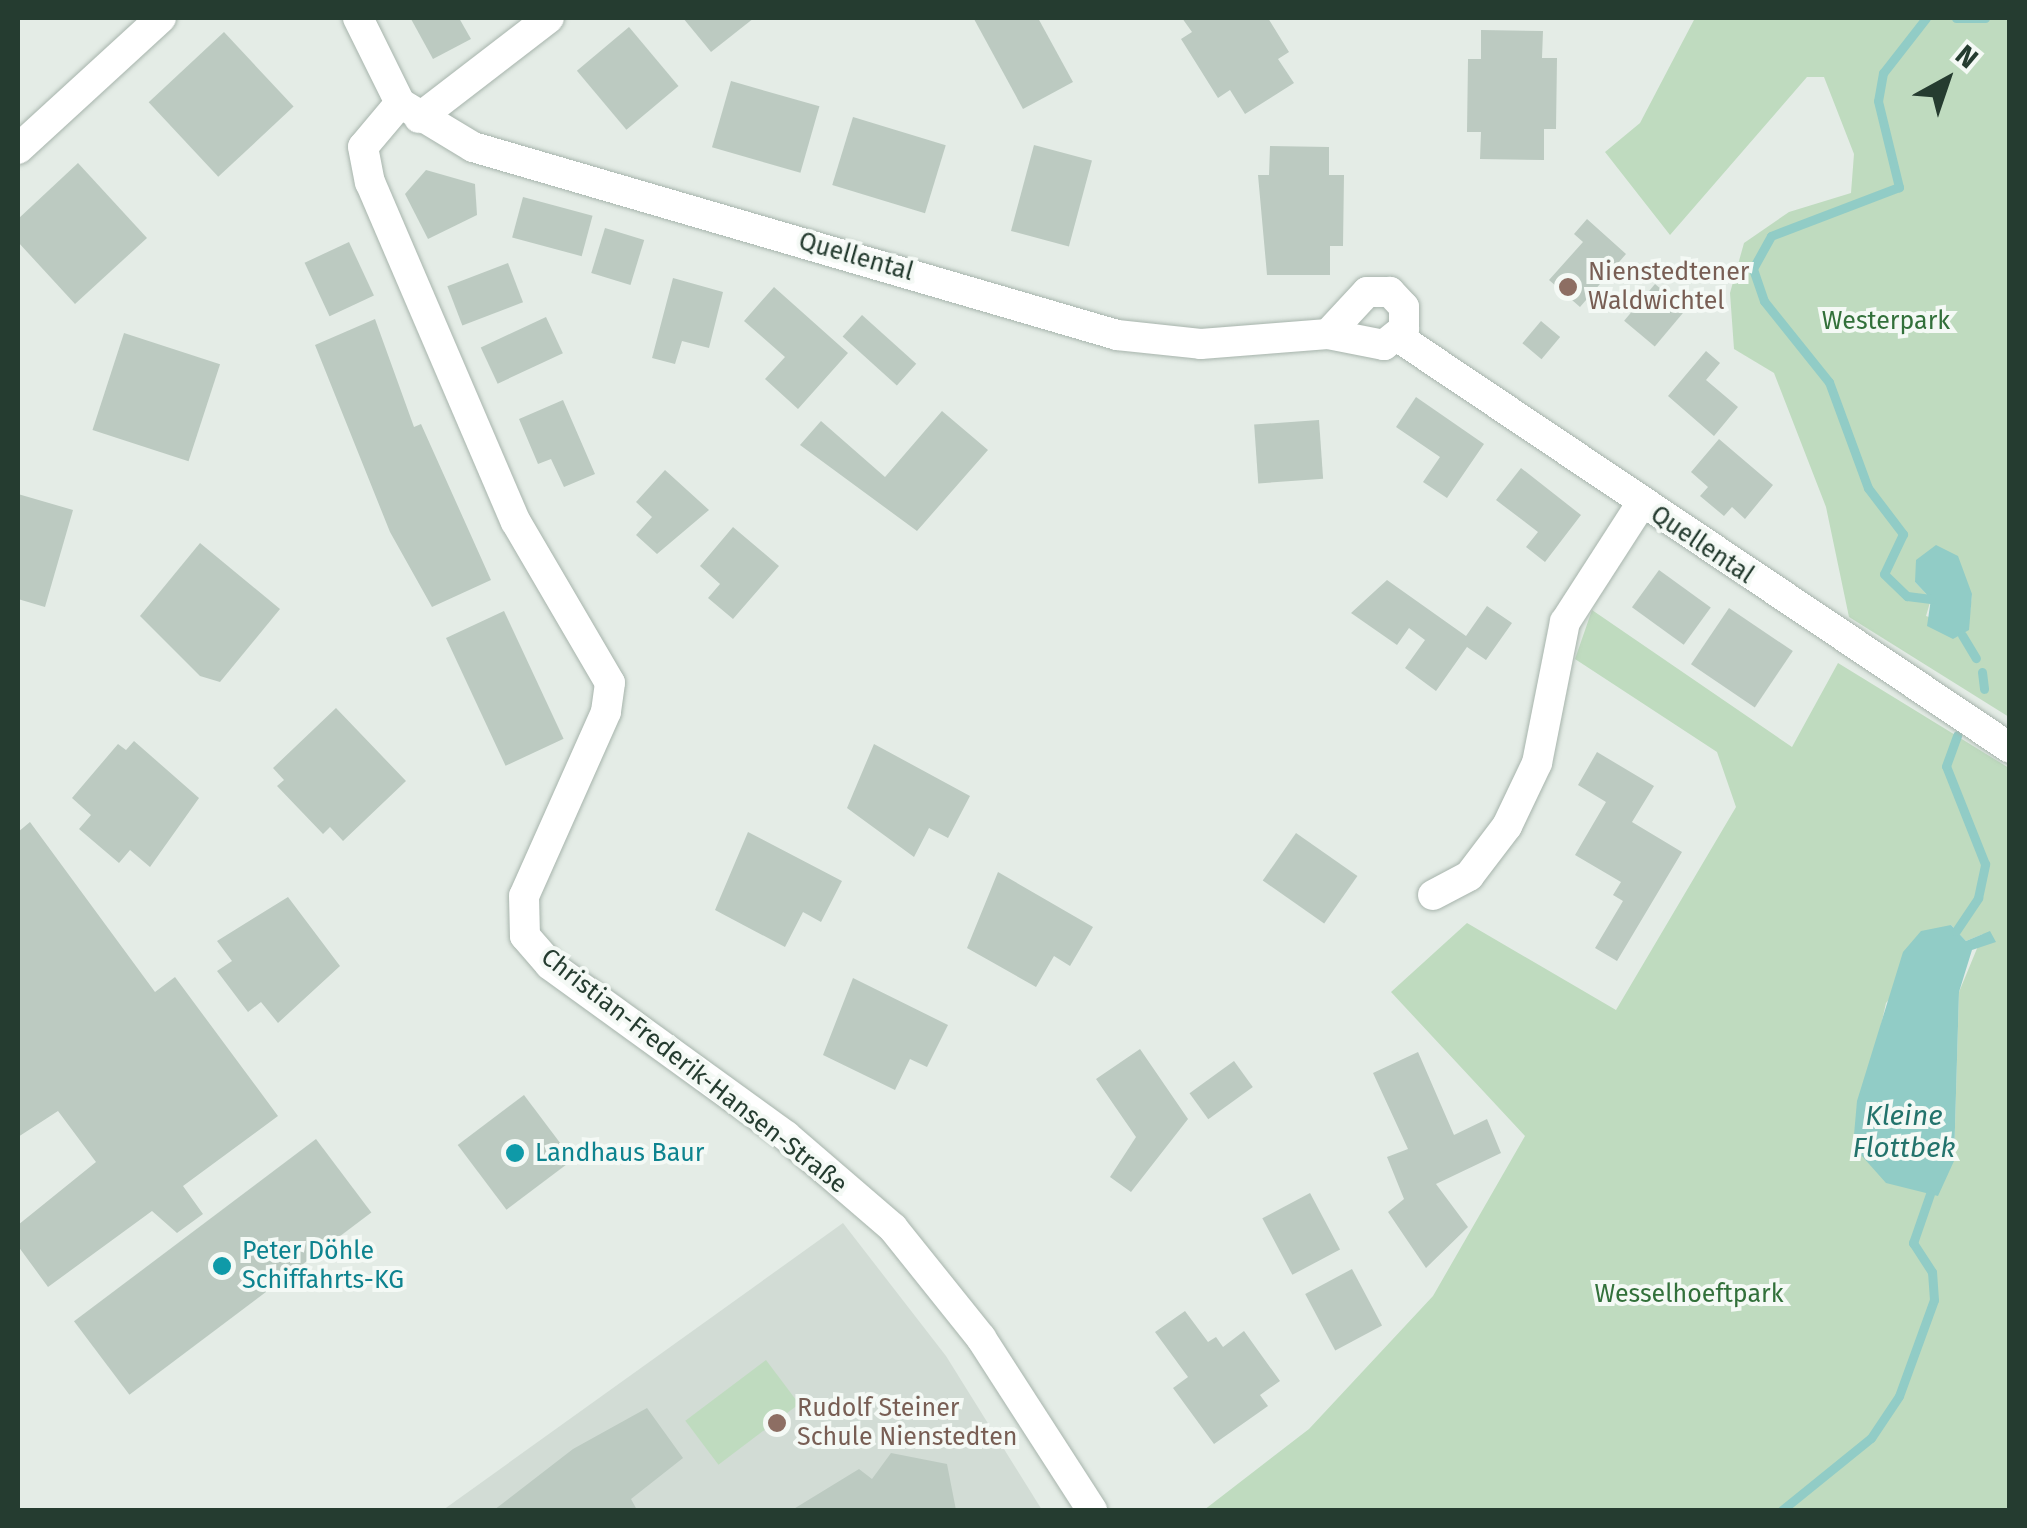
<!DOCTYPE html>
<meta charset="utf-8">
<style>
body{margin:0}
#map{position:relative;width:2027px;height:1528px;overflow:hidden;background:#e4ece6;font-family:"Fira Sans",sans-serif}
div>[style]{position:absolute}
.built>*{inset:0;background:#d2dcd5}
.green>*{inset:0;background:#bfdbbf;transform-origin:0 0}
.water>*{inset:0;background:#91ccc6}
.stream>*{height:9px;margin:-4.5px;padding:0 4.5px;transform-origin:4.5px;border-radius:4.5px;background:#91ccc6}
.building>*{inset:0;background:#bccac1;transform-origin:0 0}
.roads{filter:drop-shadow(0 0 2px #a7b4ac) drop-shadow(0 0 2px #a7b4ac)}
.minor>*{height:30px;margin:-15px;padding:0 15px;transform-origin:15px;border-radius:15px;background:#fff}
.dots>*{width:28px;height:28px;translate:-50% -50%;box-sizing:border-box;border:5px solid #f4f9f5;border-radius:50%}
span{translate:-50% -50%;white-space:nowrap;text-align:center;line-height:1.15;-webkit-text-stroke:8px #f4f9f5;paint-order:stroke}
.street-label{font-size:25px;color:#253c30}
.education-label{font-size:25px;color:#785e54}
.left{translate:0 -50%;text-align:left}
.park-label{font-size:25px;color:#32703a}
.culture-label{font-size:25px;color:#0d838f}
.water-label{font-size:28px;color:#23736c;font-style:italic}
.frame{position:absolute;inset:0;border:20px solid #253c30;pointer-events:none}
.north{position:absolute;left:1897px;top:30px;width:100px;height:100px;-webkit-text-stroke:8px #f4f9f5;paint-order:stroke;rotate:40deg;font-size:28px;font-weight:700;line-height:40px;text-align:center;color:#253c30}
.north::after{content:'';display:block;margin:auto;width:35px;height:45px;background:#253c30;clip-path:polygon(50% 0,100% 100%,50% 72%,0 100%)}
</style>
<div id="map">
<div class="built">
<div style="clip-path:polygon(843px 1223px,946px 1356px,1042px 1510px,443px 1510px)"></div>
</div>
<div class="green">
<div style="clip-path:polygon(evenodd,1695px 18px,2009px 18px,2009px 717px,1849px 617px,1826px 507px,1774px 373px,1734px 349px,1730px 293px,1744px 243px,1789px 212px,1851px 193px,1854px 154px,1824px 77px,1807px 77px,1670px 235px,1605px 152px,1640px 123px,1695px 18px,1915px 582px,1972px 594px,1968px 630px,1926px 616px,1931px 599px,1915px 582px)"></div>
<div style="clip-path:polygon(evenodd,1592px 610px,1792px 747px,1838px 663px,2009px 768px,2009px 1510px,1204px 1510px,1309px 1429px,1433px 1296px,1525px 1136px,1391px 992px,1467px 923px,1616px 1010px,1736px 807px,1717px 752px,1575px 659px,1592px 610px,1951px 925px,1966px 941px,1983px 934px,1959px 992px,1954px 1161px,1854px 1147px,1886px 1003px,1951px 925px)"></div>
<div style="left:766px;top:1360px;width:55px;height:101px;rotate:53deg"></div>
</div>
<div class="water">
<div style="clip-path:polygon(1936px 545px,1958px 556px,1972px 594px,1969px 630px,1953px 639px,1927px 626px,1931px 599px,1915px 582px,1916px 560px)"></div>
<div style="clip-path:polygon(1951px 925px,1966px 941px,1990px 931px,1996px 942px,1972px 950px,1959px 992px,1954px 1161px,1938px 1196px,1886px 1183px,1853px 1146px,1857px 1101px,1903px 952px,1921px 931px)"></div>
</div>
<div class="stream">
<div style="left:1926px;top:18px;width:70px;rotate:128deg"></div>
<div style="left:1883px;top:73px;width:28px;rotate:100deg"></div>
<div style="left:1878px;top:101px;width:89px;rotate:76.3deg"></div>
<div style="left:1899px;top:187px;width:137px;rotate:159.1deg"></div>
<div style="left:1771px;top:236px;width:38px;rotate:119deg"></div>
<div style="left:1753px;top:269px;width:34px;rotate:71deg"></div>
<div style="left:1764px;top:301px;width:104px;rotate:51.3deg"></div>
<div style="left:1829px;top:382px;width:113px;rotate:69.8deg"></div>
<div style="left:1868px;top:488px;width:58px;rotate:52.7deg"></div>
<div style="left:1903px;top:534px;width:44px;rotate:115.4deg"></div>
<div style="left:1884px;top:574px;width:32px;rotate:44deg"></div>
<div style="left:1907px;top:596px;width:24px;rotate:7deg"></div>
<div style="left:1956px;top:18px;width:29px"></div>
<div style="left:1962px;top:635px;width:27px;rotate:59deg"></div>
<div style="left:1982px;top:672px;width:17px;rotate:83deg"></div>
<div style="left:1956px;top:931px;width:40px;rotate:-56deg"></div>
<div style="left:1978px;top:898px;width:35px;rotate:-78deg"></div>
<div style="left:1985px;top:864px;width:105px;rotate:-111.7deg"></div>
<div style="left:1946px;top:766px;width:33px;rotate:-70deg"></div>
<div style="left:1782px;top:1510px;width:114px;rotate:-39deg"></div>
<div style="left:1871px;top:1438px;width:50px;rotate:-56.3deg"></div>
<div style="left:1899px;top:1396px;width:102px;rotate:-70deg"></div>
<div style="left:1934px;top:1300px;width:28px;rotate:-94deg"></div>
<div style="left:1932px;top:1272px;width:35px;rotate:-123deg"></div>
<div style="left:1913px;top:1243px;width:52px;rotate:-70.9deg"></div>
</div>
<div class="building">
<div style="clip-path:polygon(459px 18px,471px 39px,433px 59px,411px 19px)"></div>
<div style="clip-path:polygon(683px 18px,754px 18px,711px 52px)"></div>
<div style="clip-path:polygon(1038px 18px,1073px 82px,1023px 109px,974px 19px)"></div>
<div style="clip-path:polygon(1182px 18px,1268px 18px,1289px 52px,1278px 59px,1294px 83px,1245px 114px,1230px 90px,1218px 98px,1181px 39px,1192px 32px)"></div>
<div style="left:629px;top:27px;width:77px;height:68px;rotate:50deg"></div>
<div style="clip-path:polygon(1481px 30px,1543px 31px,1542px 58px,1557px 58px,1556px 129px,1544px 129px,1544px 160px,1480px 159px,1481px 132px,1467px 132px,1468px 59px,1481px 59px)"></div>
<div style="left:224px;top:32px;width:102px;height:103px;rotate:47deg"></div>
<div style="left:731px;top:81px;width:92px;height:69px;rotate:16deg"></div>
<div style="left:853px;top:117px;width:97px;height:71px;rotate:17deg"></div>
<div style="left:1034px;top:145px;width:60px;height:89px;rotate:15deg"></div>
<div style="clip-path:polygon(1270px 146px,1329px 147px,1329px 175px,1344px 175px,1343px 246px,1330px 246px,1330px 275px,1267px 275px,1258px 175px,1269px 175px)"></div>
<div style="clip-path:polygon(78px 163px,147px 238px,75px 304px,18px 242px,18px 219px)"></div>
<div style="clip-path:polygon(426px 170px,475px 184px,477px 215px,428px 239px,405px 194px)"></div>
<div style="left:523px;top:197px;width:72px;height:42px;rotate:15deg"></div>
<div style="clip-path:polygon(1587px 219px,1626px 254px,1580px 307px,1549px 280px,1583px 242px,1574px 234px)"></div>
<div style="left:605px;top:228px;width:41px;height:47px;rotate:17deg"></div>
<div style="left:349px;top:242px;width:59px;height:49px;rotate:65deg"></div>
<div style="left:508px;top:263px;width:42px;height:65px;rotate:69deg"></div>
<div style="clip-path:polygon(673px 278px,723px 292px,709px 348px,682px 341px,675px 364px,652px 358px)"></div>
<div style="left:1655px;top:284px;width:40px;height:48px;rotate:40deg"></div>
<div style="clip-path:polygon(774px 287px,848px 353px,798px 409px,765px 379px,785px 357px,744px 321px)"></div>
<div style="left:862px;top:315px;width:73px;height:29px;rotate:42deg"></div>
<div style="left:546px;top:317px;width:40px;height:72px;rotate:65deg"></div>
<div style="clip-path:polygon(375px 319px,414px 427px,421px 424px,491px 580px,432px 607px,390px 532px,315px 345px)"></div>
<div style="left:1541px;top:321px;width:25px;height:29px;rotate:40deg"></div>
<div style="left:124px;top:333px;width:101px;height:102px;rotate:18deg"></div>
<div style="clip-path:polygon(1706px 351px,1720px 363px,1706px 380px,1738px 407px,1714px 436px,1668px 396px)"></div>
<div style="clip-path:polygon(1416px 397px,1484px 444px,1447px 498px,1423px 482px,1440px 457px,1396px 427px)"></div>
<div style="clip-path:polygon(563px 400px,595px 474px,564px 487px,551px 459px,538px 464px,519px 419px)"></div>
<div style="clip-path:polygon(942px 411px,988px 450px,917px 531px,800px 445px,821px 421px,885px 477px)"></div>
<div style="left:1319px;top:420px;width:59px;height:65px;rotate:86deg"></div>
<div style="clip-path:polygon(1719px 439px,1773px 485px,1745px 519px,1732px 507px,1724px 516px,1700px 496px,1708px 487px,1691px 472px)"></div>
<div style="clip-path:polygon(1521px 468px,1581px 515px,1545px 562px,1526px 547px,1538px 532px,1496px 500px)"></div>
<div style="clip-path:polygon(665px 470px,709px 510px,657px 554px,636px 535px,652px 517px,636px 502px)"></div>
<div style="clip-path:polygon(18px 494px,73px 510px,45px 607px,18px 599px)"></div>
<div style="clip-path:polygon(733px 527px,779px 566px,733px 619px,708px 598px,720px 584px,700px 566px)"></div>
<div style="clip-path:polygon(200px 543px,280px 609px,220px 682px,200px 676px,140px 616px)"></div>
<div style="left:1659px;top:570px;width:64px;height:46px;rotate:36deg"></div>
<div style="clip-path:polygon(1387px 580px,1466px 636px,1487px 606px,1512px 623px,1486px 660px,1467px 647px,1436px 691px,1405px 668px,1425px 640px,1409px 628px,1397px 645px,1351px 613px)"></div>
<div style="left:1729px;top:608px;width:77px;height:68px;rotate:34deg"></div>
<div style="left:504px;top:611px;width:141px;height:64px;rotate:65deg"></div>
<div style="clip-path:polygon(336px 708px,406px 781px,343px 841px,330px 827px,323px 834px,277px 786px,284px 780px,273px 768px)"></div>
<div style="clip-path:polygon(134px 741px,199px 798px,150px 867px,130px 850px,119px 863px,79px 829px,91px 815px,72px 798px,118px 744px,126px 750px)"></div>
<div style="clip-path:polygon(874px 744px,970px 796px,948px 838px,929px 828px,914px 857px,847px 808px)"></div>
<div style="clip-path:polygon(1597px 752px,1654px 786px,1632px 822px,1682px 852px,1617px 961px,1595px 948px,1623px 901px,1613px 895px,1621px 882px,1575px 855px,1606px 802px,1578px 785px)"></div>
<div style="clip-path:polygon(30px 822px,155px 992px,175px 977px,278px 1116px,183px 1186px,203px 1214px,177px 1233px,152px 1211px,48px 1287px,18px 1246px,18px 1225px,96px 1162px,58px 1111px,18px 1137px,18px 832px)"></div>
<div style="clip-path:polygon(748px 832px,842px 881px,821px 922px,803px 912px,785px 947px,715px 910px)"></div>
<div style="left:1296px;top:833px;width:75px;height:58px;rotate:35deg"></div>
<div style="clip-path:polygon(998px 872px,1093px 927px,1070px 966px,1054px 956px,1036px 987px,967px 948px)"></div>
<div style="clip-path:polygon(288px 897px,340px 966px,278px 1023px,261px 1002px,248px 1012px,217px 971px,232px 961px,217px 941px)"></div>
<div style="clip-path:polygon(853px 978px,948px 1025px,927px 1067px,910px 1059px,895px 1090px,823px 1055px)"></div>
<div style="clip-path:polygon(1140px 1049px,1188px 1119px,1131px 1192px,1110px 1177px,1136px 1137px,1096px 1079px)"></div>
<div style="clip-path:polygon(1418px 1052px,1454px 1135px,1487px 1119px,1501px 1153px,1436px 1184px,1468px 1227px,1426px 1268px,1388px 1212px,1404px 1199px,1387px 1157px,1408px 1149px,1373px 1073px)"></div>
<div style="left:1234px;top:1061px;width:32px;height:55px;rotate:54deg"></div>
<div style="left:524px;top:1095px;width:81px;height:83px;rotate:53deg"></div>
<div style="left:316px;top:1139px;width:92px;height:303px;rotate:53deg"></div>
<div style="left:1310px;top:1193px;width:64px;height:54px;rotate:62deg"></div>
<div style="left:1352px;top:1269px;width:64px;height:53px;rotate:62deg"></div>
<div style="clip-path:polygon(1185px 1311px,1208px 1342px,1216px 1337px,1223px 1347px,1244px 1331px,1280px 1381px,1260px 1395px,1268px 1406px,1214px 1444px,1173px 1388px,1188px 1377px,1155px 1332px)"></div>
<div style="clip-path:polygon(647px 1408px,683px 1458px,631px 1499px,637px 1510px,494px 1510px,573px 1449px)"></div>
<div style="clip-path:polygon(891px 1453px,947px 1464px,956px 1510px,792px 1510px,859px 1469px,872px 1479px)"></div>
</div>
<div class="roads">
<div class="minor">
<div style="left:358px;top:18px;width:95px;rotate:63.7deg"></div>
<div style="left:400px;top:103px;width:85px;rotate:31.1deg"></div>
<div style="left:473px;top:147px;width:671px;rotate:16.27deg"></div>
<div style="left:1117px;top:335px;width:84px;rotate:6.1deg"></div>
<div style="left:1201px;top:344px;width:127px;rotate:-4.5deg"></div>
<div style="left:1328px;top:334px;width:57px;rotate:11.1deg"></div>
<div style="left:1384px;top:345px;width:26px;rotate:-39deg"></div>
<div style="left:1404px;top:329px;width:22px;rotate:-90deg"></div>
<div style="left:1404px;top:307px;width:21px;rotate:-133deg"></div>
<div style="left:1390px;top:292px;width:23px;rotate:180deg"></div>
<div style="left:1367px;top:292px;width:57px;rotate:132.9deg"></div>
<div style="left:400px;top:103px;width:57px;rotate:130.1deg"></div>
<div style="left:363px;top:147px;width:36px;rotate:79deg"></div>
<div style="left:370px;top:182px;width:370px;rotate:66.8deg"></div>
<div style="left:516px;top:522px;width:186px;rotate:59.7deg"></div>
<div style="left:610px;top:683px;width:29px;rotate:98deg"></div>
<div style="left:606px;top:712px;width:201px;rotate:114deg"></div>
<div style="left:524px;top:896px;width:40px;rotate:88.6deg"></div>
<div style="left:525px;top:936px;width:38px;rotate:49deg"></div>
<div style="left:550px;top:965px;width:291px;rotate:35.9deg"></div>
<div style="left:786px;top:1136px;width:141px;rotate:40.7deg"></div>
<div style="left:893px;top:1228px;width:141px;rotate:51.3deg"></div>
<div style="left:981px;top:1338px;width:205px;rotate:57.2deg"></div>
<div style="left:419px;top:118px;width:164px;rotate:-37.6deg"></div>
<div style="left:18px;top:149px;width:194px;rotate:-42.5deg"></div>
<div style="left:1398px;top:337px;width:737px;rotate:33.88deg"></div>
<div style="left:1433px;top:895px;width:41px;rotate:-27.8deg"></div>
<div style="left:1469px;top:876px;width:63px;rotate:-52.8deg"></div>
<div style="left:1507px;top:826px;width:70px;rotate:-64.5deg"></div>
<div style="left:1537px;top:763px;width:144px;rotate:-78.8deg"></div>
<div style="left:1565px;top:622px;width:140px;rotate:-57.2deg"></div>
</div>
</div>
<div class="dots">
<div style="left:1568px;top:287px;background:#8d6e63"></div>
<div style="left:515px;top:1153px;background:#0f9aa8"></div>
<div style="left:222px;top:1266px;background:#0f9aa8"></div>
<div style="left:777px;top:1423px;background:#8d6e63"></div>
</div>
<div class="street-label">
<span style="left:856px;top:257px;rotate:16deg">Quellental</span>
<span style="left:1702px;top:545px;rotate:34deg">Quellental</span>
<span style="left:694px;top:1071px;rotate:38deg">Christian-Frederik-Hansen-Straße</span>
</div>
<div class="education-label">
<span class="left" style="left:1588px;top:287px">Nienstedtener<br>Waldwichtel</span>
<span class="left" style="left:797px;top:1423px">Rudolf Steiner<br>Schule Nienstedten</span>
</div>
<div class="park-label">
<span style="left:1886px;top:321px">Westerpark</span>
<span style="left:1689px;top:1294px">Wesselhoeftpark</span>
</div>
<div class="culture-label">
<span class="left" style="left:535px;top:1153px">Landhaus Baur</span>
<span class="left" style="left:242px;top:1266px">Peter Döhle<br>Schiffahrts-KG</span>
</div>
<div class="water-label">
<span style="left:1904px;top:1132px">Kleine<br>Flottbek</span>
</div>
<div class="frame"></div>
<div class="north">N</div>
</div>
